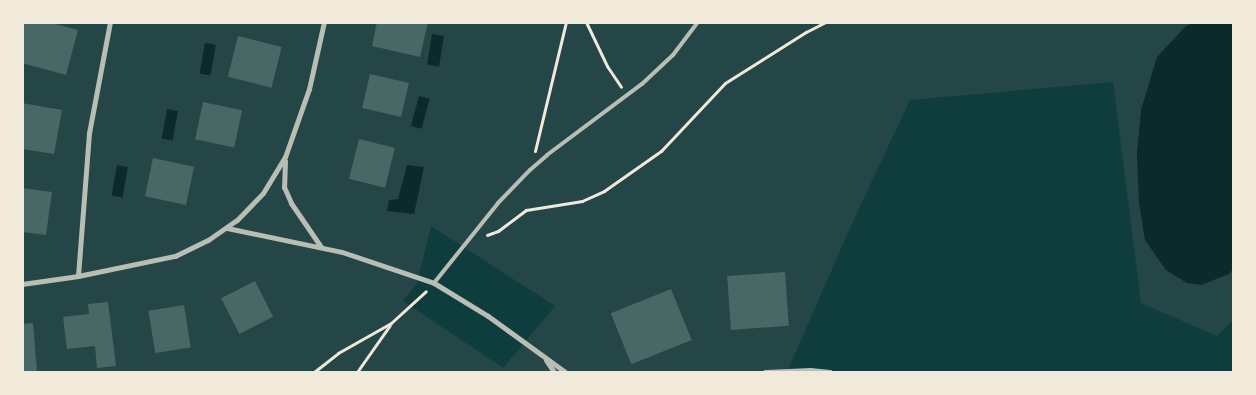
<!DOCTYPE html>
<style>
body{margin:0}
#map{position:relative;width:1256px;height:395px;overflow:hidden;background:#0f3d3e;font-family:Manrope,sans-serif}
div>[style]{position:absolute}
.green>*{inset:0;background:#244646}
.water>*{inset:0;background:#0a2a2b;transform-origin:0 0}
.building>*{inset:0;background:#486865;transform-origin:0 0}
.path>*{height:3px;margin:-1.5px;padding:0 1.5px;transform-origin:1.5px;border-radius:1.5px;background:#f1e9da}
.service>*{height:4px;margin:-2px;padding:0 2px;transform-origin:2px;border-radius:2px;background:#b8beb3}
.minor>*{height:5px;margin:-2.5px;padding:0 2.5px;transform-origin:2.5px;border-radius:2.5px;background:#b8beb3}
span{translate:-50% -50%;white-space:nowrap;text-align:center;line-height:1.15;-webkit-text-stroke:5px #f1e9da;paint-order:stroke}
.frame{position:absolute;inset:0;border:24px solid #f1e9da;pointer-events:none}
</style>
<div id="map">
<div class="green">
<div style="clip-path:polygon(evenodd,22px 23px,1233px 23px,1233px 320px,1217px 336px,1141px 303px,1113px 82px,910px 100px,850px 228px,787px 372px,23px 372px,22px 23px,431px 226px,555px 306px,503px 368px,403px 301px,417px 283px,431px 226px)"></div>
</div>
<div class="water">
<div style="clip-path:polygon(1193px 22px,1234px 23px,1233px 269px,1229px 274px,1201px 285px,1187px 283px,1166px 270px,1145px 240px,1139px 203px,1137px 154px,1141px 110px,1157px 57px,1185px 27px)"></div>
<div style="left:432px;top:34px;width:12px;height:31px;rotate:9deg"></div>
<div style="left:205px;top:43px;width:11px;height:31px;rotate:10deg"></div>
<div style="left:419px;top:96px;width:11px;height:31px;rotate:15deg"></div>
<div style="left:167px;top:109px;width:11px;height:30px;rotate:10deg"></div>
<div style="left:117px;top:165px;width:11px;height:31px;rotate:10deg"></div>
<div style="clip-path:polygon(407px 165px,424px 167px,414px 214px,387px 211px,389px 200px,398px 199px)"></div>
</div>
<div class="building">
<div style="clip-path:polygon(24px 22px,48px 22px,78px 30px,66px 75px,22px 63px)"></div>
<div style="clip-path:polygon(377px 22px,428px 22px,420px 57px,372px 46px)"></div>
<div style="left:238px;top:36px;width:45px;height:42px;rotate:14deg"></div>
<div style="left:370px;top:74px;width:40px;height:35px;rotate:13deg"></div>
<div style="left:203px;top:102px;width:40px;height:38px;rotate:12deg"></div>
<div style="clip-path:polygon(22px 103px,62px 110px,54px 154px,22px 149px)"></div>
<div style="left:359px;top:139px;width:37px;height:41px;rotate:14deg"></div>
<div style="left:153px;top:158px;width:42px;height:39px;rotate:12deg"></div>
<div style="clip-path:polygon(22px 188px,52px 192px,46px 235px,22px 232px)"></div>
<div style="left:785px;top:272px;width:54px;height:58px;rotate:86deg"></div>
<div style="left:255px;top:281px;width:40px;height:38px;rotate:63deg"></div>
<div style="left:671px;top:289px;width:55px;height:65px;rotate:68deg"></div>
<div style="clip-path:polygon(108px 302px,116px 366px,97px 368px,95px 346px,67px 349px,63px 317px,89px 314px,88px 304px)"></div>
<div style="left:184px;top:305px;width:43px;height:36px;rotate:81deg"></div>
<div style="clip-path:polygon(33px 323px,37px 372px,22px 372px,22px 324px)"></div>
</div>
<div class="path">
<div style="left:586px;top:22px;width:49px;rotate:64.5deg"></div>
<div style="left:607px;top:66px;width:25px;rotate:56deg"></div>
<div style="left:535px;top:151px;width:133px;rotate:-76.5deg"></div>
<div style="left:487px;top:235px;width:12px;rotate:-20deg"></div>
<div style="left:498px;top:231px;width:35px;rotate:-37deg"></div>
<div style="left:526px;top:210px;width:57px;rotate:-9.1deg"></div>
<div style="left:582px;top:201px;width:24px;rotate:-24deg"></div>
<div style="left:604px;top:191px;width:70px;rotate:-35.1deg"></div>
<div style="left:661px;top:151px;width:93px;rotate:-46.7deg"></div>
<div style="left:725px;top:83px;width:96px;rotate:-32.2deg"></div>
<div style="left:806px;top:32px;width:22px;rotate:-27deg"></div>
<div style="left:314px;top:372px;width:31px;rotate:-38deg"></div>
<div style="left:338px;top:353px;width:61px;rotate:-29.5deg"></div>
<div style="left:391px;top:323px;width:47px;rotate:-42.4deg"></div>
<div style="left:357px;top:372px;width:57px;rotate:-54.9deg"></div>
</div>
<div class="service">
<div style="left:434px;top:283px;width:102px;rotate:-51.3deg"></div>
<div style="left:498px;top:203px;width:46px;rotate:-45.9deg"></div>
<div style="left:530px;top:170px;width:23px;rotate:-41deg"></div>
<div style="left:547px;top:155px;width:119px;rotate:-36.8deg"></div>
<div style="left:642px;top:84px;width:42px;rotate:-43.1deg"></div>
<div style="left:673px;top:55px;width:41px;rotate:-52.9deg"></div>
</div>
<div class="minor">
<div style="left:285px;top:161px;width:26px;rotate:92deg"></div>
<div style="left:284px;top:187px;width:17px;rotate:66deg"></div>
<div style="left:291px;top:203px;width:53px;rotate:55.7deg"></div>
<div style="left:227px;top:228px;width:117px;rotate:11.8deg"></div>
<div style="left:342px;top:252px;width:97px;rotate:18.6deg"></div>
<div style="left:434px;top:283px;width:63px;rotate:31.4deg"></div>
<div style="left:488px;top:316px;width:95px;rotate:36deg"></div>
<div style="left:78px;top:276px;width:143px;rotate:-85.6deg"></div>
<div style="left:89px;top:133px;width:113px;rotate:-79.3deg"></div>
<div style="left:22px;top:284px;width:57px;rotate:-8.1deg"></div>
<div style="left:78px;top:276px;width:99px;rotate:-11.7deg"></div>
<div style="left:175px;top:256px;width:37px;rotate:-26deg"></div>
<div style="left:208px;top:240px;width:35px;rotate:-35deg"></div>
<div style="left:237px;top:220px;width:37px;rotate:-46deg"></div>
<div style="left:263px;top:193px;width:42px;rotate:-58.6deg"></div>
<div style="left:285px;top:157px;width:72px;rotate:-70.6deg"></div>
<div style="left:309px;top:89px;width:69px;rotate:-77.4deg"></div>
<div style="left:546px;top:360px;width:14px;rotate:56deg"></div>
<div style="left:765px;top:372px;width:45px;rotate:-2.5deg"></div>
<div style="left:810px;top:370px;width:20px;rotate:6deg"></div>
</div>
<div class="frame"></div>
</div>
